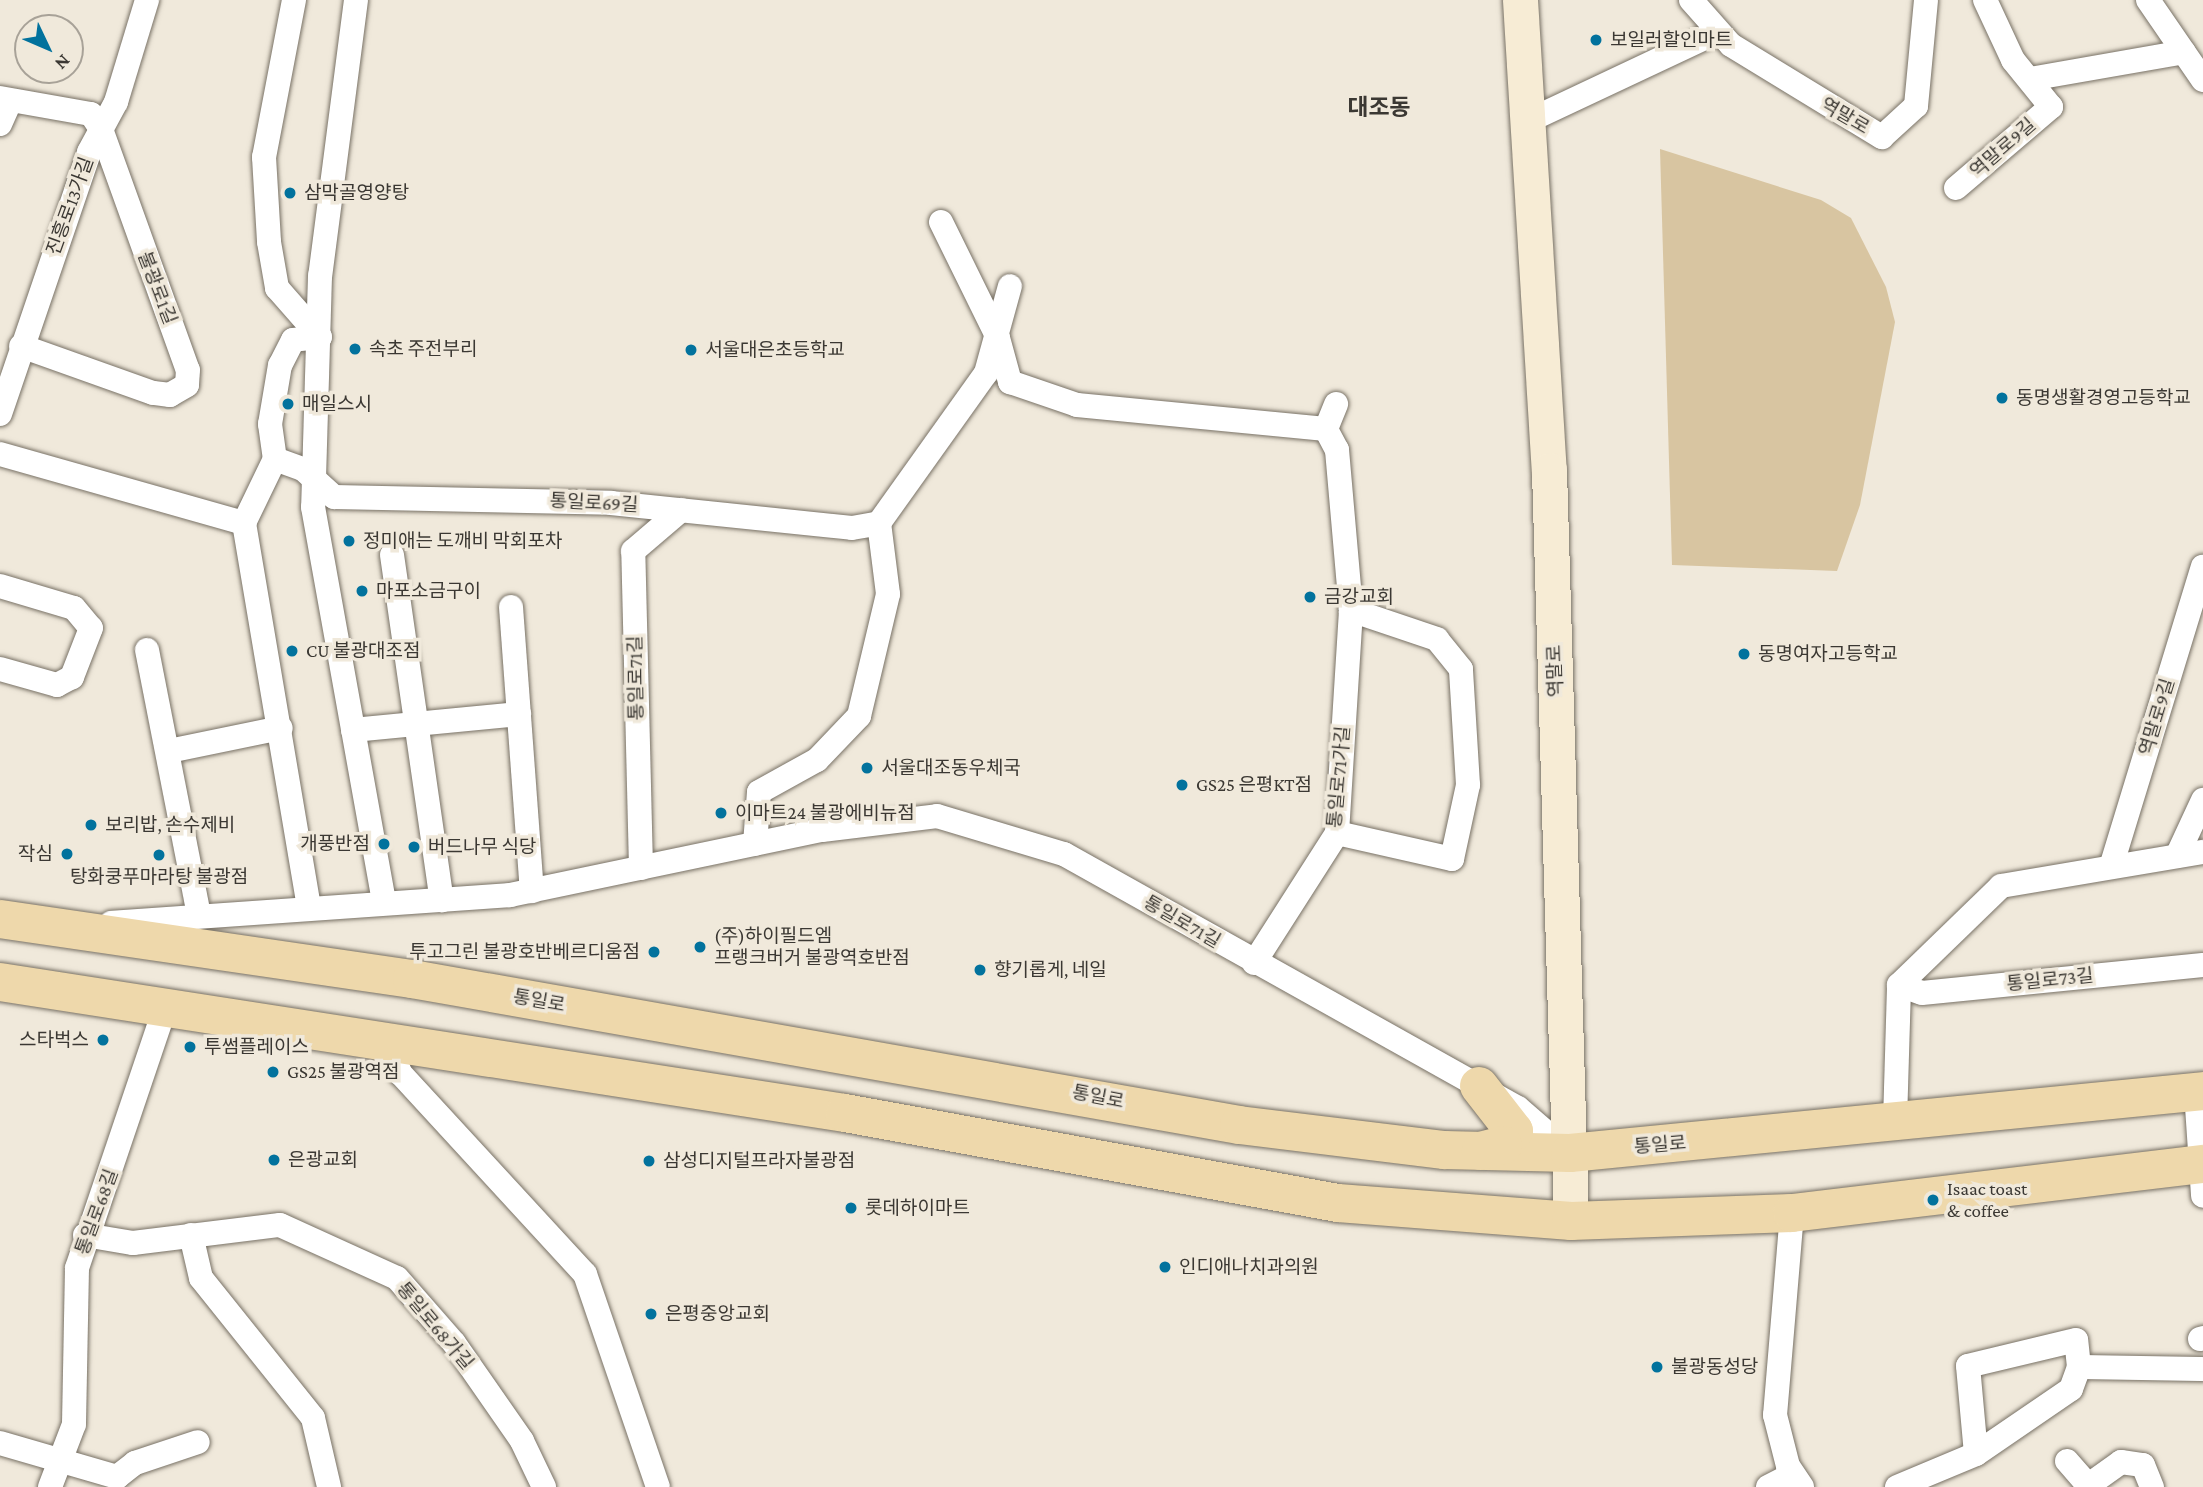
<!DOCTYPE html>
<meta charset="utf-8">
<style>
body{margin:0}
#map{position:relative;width:2203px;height:1487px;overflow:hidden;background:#f0e9db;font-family:"Crimson Pro","Noto Sans KR",serif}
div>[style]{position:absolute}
.green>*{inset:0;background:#d8c5a1}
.roads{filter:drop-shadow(0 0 2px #787165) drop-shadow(0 0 2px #787165)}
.street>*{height:24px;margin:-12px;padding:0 12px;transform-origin:12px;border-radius:12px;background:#fff}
.secondary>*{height:35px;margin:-17.5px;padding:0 17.5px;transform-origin:17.5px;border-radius:17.5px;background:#f7ecd5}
.primary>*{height:38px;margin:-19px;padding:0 19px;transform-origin:19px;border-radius:19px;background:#eed8ab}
.dots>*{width:19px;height:19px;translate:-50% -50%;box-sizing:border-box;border:4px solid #f0e9db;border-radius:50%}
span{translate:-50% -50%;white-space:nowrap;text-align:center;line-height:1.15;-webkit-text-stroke:7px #f0e9db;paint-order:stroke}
.poi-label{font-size:19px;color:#3b3833}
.left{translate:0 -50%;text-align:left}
.right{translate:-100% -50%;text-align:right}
.street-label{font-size:19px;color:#3b3833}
.quarter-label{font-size:23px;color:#3b3833;font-weight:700}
.north{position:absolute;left:14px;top:14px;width:70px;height:70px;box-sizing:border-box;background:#f0e9db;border:2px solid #a8a298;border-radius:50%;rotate:134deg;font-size:19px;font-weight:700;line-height:28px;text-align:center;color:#3b3833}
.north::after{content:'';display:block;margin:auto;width:24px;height:32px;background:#02729d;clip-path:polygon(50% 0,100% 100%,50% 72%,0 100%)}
</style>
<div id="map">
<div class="green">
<div style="clip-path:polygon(1660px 149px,1821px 200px,1851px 218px,1886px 287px,1895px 322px,1860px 505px,1837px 571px,1672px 565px)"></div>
</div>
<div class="roads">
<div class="street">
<div style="left:294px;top:0;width:160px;rotate:100.8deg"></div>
<div style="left:264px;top:157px;width:85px;rotate:86.6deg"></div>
<div style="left:269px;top:242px;width:47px;rotate:80.1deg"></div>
<div style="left:277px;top:288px;width:65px;rotate:48.7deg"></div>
<div style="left:320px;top:337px;width:27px;rotate:174deg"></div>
<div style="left:293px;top:340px;width:28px;rotate:117deg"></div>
<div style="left:280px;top:365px;width:60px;rotate:99.6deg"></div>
<div style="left:270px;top:424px;width:35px;rotate:82deg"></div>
<div style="left:275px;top:459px;width:30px;rotate:20deg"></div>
<div style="left:303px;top:469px;width:42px;rotate:42.1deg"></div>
<div style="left:334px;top:497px;width:277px;rotate:1.2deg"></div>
<div style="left:611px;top:503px;width:242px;rotate:5.9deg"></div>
<div style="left:852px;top:528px;width:27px;rotate:-10deg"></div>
<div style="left:356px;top:0;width:278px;rotate:97.4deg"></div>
<div style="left:320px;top:276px;width:231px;rotate:91.7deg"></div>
<div style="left:313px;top:507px;width:402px;rotate:79.8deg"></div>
<div style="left:1691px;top:0;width:60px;rotate:48.4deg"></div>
<div style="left:1731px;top:45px;width:177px;rotate:31.4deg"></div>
<div style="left:1882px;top:137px;width:46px;rotate:-42.4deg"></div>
<div style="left:1916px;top:106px;width:106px;rotate:-84.6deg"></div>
<div style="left:2148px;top:0;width:97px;rotate:55.5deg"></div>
<div style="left:2030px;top:79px;width:156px;rotate:-9.9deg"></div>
<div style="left:0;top:98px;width:92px;rotate:10deg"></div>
<div style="left:91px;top:114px;width:18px;rotate:56deg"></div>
<div style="left:101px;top:129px;width:256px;rotate:70.2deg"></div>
<div style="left:188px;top:370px;width:15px;rotate:94deg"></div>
<div style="left:187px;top:385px;width:20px;rotate:150deg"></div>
<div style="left:170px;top:395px;width:17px;rotate:-173deg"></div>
<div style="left:153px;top:393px;width:140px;rotate:-160.4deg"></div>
<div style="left:1526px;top:122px;width:211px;rotate:-25.2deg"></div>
<div style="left:0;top:124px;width:24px;rotate:-66deg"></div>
<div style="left:1956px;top:188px;width:125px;rotate:-40.5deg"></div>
<div style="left:2051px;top:107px;width:60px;rotate:-129deg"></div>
<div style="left:2013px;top:60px;width:66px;rotate:-115deg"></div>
<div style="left:941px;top:222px;width:129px;rotate:63.8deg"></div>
<div style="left:998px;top:338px;width:46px;rotate:74.7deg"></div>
<div style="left:1010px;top:382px;width:71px;rotate:18.9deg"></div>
<div style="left:1077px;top:405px;width:250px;rotate:5.5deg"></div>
<div style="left:1326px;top:429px;width:27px;rotate:-68deg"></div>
<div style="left:0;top:414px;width:277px;rotate:-71.2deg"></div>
<div style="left:89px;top:152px;width:57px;rotate:-61.6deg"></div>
<div style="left:116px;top:102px;width:107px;rotate:-73.1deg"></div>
<div style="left:0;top:454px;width:254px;rotate:15.8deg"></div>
<div style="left:244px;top:523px;width:390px;rotate:80.4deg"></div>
<div style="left:244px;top:523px;width:71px;rotate:-64.2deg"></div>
<div style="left:392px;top:555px;width:349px;rotate:81.8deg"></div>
<div style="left:0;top:586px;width:77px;rotate:16.6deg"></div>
<div style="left:74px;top:608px;width:26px;rotate:50deg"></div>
<div style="left:91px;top:628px;width:53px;rotate:111.2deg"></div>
<div style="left:72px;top:677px;width:17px;rotate:152deg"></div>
<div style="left:57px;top:685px;width:59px;rotate:-164.3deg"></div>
<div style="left:511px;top:607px;width:285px;rotate:85.8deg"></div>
<div style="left:147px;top:650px;width:271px;rotate:78.9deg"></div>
<div style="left:353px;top:730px;width:167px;rotate:-5.5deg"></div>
<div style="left:169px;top:751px;width:114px;rotate:-11.6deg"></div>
<div style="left:1337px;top:833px;width:118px;rotate:12.7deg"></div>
<div style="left:1452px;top:859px;width:76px;rotate:-77.8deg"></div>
<div style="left:1468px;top:785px;width:116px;rotate:-93.5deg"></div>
<div style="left:1461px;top:669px;width:38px;rotate:-129deg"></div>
<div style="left:1437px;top:639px;width:91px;rotate:-161.4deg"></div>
<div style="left:755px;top:844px;width:52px;rotate:-85.6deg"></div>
<div style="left:759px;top:792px;width:66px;rotate:-28.9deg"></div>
<div style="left:817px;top:760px;width:61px;rotate:-46.3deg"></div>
<div style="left:859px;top:716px;width:125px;rotate:-76.6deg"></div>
<div style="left:888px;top:594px;width:72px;rotate:-97.2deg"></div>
<div style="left:879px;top:523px;width:184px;rotate:-54.5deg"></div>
<div style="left:986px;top:373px;width:90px;rotate:-74.6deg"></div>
<div style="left:2177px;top:856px;width:62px;rotate:-65.1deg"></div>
<div style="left:2111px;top:867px;width:314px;rotate:-73deg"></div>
<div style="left:641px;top:868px;width:317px;rotate:-91.4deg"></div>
<div style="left:633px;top:551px;width:63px;rotate:-40.5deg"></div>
<div style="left:111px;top:923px;width:400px;rotate:-4deg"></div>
<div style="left:510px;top:895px;width:319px;rotate:-11.8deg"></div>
<div style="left:822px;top:830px;width:116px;rotate:-6.9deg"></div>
<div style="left:937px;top:816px;width:133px;rotate:16.7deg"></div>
<div style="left:1064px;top:854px;width:520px;rotate:29.23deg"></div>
<div style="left:1518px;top:1108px;width:69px;rotate:40.9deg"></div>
<div style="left:1254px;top:963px;width:154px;rotate:-57.4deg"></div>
<div style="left:1337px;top:833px;width:223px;rotate:-86.4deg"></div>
<div style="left:1351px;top:610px;width:161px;rotate:-95deg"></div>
<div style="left:1337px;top:450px;width:24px;rotate:-118deg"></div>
<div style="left:1899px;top:985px;width:24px;rotate:19deg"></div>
<div style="left:1922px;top:993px;width:282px;rotate:-5.7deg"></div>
<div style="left:391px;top:1047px;width:28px;rotate:71deg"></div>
<div style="left:400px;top:1073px;width:273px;rotate:47.4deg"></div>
<div style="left:585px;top:1274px;width:225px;rotate:71.1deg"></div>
<div style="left:2196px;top:1092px;width:104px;rotate:86.1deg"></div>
<div style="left:1895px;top:1122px;width:137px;rotate:-88.3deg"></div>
<div style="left:1899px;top:985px;width:142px;rotate:-44.1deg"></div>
<div style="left:2001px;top:886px;width:205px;rotate:-9.6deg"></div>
<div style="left:1792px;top:1213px;width:203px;rotate:94.8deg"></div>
<div style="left:1775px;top:1415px;width:53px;rotate:75.7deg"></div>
<div style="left:1788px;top:1466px;width:25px;rotate:56deg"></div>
<div style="left:85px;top:1235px;width:49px;rotate:9.5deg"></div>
<div style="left:133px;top:1243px;width:148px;rotate:-7deg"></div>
<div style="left:280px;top:1225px;width:128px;rotate:24.4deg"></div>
<div style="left:397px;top:1278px;width:86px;rotate:48.8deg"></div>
<div style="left:454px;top:1343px;width:119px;rotate:55.2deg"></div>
<div style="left:522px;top:1441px;width:51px;rotate:64.4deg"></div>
<div style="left:191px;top:1235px;width:44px;rotate:76.9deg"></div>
<div style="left:201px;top:1278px;width:179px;rotate:51.3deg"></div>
<div style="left:313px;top:1418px;width:71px;rotate:76.9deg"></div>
<div style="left:2200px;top:1339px;width:3px;rotate:-18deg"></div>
<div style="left:2079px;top:1367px;width:124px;rotate:0.9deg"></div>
<div style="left:0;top:1443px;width:122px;rotate:16.2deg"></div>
<div style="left:117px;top:1477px;width:23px;rotate:-38deg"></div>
<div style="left:135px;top:1463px;width:66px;rotate:-18.4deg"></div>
<div style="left:2067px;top:1461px;width:32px;rotate:49deg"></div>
<div style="left:50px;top:1487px;width:67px;rotate:-69.1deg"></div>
<div style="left:74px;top:1424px;width:156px;rotate:-88.9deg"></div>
<div style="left:77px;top:1268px;width:271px;rotate:-71.3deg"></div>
<div style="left:1768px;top:1487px;width:28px;rotate:-27deg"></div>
<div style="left:1897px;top:1487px;width:86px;rotate:-22.7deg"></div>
<div style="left:1976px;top:1454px;width:115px;rotate:-34.4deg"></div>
<div style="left:2071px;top:1389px;width:23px;rotate:-70deg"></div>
<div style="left:2079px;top:1367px;width:27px;rotate:-96deg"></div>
<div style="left:2076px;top:1340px;width:111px;rotate:166.5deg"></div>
<div style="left:1968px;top:1366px;width:88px;rotate:84.8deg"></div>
<div style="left:2086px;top:1487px;width:43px;rotate:-35.5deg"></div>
<div style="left:2121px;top:1462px;width:22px;rotate:8deg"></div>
<div style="left:2143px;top:1465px;width:24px;rotate:68deg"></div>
</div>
<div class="secondary">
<div style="left:1520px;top:0;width:471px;rotate:86.5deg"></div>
<div style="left:1549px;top:470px;width:751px;rotate:88.32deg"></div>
</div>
<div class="primary">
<div style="left:0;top:919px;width:416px;rotate:8.3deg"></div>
<div style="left:412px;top:979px;width:840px;rotate:10.01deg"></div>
<div style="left:1239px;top:1125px;width:207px;rotate:7deg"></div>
<div style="left:1444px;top:1150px;width:126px;rotate:1.4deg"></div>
<div style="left:1570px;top:1153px;width:636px;rotate:-5.59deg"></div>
<div style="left:0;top:982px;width:855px;rotate:8.81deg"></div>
<div style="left:845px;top:1113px;width:501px;rotate:10.35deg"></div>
<div style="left:1338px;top:1203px;width:234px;rotate:4.4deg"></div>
<div style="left:1571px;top:1221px;width:221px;rotate:-2.1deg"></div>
<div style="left:1792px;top:1213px;width:414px;rotate:-6.8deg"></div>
<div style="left:1479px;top:1086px;width:57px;rotate:52.1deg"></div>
<div style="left:1514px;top:1131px;width:18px;rotate:128deg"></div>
<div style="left:1503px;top:1145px;width:23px;rotate:165deg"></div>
</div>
</div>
<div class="dots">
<div style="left:1596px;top:40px;background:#02729d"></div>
<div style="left:290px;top:193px;background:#02729d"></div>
<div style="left:355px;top:349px;background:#02729d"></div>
<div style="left:691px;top:350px;background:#02729d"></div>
<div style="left:2002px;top:398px;background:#02729d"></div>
<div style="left:288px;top:404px;background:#02729d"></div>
<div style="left:349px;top:541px;background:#02729d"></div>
<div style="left:362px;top:591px;background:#02729d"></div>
<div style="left:1310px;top:597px;background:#02729d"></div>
<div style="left:292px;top:651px;background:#02729d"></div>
<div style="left:1744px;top:654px;background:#02729d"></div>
<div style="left:867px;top:768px;background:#02729d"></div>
<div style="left:1182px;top:785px;background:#02729d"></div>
<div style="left:721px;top:813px;background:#02729d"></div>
<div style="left:91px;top:825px;background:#02729d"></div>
<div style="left:384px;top:844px;background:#02729d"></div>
<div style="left:414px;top:847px;background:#02729d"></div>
<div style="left:67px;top:854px;background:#02729d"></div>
<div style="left:159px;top:855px;background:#02729d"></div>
<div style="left:700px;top:947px;background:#02729d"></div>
<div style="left:654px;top:952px;background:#02729d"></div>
<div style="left:980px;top:970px;background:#02729d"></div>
<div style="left:103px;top:1040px;background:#02729d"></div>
<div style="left:190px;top:1047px;background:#02729d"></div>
<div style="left:273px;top:1072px;background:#02729d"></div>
<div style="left:274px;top:1160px;background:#02729d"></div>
<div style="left:649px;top:1161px;background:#02729d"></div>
<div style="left:1933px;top:1200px;background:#02729d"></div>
<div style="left:851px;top:1208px;background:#02729d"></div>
<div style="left:1165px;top:1267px;background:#02729d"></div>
<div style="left:651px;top:1314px;background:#02729d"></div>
<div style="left:1657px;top:1367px;background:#02729d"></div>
</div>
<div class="poi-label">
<span class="left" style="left:1610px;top:40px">보일러할인마트</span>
<span class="left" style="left:304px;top:193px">삼막골영양탕</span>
<span class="left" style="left:369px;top:349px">속초 주전부리</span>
<span class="left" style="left:705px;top:350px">서울대은초등학교</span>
<span class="left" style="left:2016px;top:398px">동명생활경영고등학교</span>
<span class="left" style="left:302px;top:404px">매일스시</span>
<span class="left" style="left:363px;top:541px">정미애는 도깨비 막회포차</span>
<span class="left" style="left:376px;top:591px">마포소금구이</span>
<span class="left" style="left:1324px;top:597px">금강교회</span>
<span class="left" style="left:306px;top:651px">CU 불광대조점</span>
<span class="left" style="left:1758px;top:654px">동명여자고등학교</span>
<span class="left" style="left:881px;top:768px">서울대조동우체국</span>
<span class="left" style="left:1196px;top:785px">GS25 은평KT점</span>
<span class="left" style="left:735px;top:813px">이마트24 불광에비뉴점</span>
<span class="left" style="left:105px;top:825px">보리밥, 손수제비</span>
<span class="right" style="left:370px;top:844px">개풍반점</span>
<span class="left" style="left:428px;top:847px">버드나무 식당</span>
<span class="right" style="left:53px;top:854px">작심</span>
<span style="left:159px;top:877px">탕화쿵푸마라탕 불광점</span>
<span class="left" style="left:714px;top:947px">(주)하이필드엠<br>프랭크버거 불광역호반점</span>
<span class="right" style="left:640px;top:952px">투고그린 불광호반베르디움점</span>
<span class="left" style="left:994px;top:970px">향기롭게, 네일</span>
<span class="right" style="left:89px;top:1040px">스타벅스</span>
<span class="left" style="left:204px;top:1047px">투썸플레이스</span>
<span class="left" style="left:287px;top:1072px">GS25 불광역점</span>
<span class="left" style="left:288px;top:1160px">은광교회</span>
<span class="left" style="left:663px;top:1161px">삼성디지털프라자불광점</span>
<span class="left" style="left:1947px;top:1200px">Isaac toast<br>&amp; coffee</span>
<span class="left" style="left:865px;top:1208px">롯데하이마트</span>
<span class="left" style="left:1179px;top:1267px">인디애나치과의원</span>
<span class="left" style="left:665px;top:1314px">은평중앙교회</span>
<span class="left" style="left:1671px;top:1367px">불광동성당</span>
</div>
<div class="street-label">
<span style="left:1845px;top:116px;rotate:30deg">역말로</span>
<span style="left:2003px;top:148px;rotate:-41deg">역말로9길</span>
<span style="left:70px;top:206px;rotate:-70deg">진흥로13가길</span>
<span style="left:157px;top:288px;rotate:69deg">불광로1길</span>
<span style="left:594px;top:503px;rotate:3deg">통일로69길</span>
<span style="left:1555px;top:671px;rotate:-92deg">역말로</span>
<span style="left:636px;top:678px;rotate:-91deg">통일로71길</span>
<span style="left:2157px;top:717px;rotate:-73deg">역말로9길</span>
<span style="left:1339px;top:777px;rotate:-85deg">통일로71가길</span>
<span style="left:1182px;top:922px;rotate:30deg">통일로71길</span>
<span style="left:2050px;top:980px;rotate:-6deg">통일로73길</span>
<span style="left:539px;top:1001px;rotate:10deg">통일로</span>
<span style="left:1098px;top:1097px;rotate:11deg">통일로</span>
<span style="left:1660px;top:1145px;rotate:-5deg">통일로</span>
<span style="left:97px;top:1212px;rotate:-70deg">통일로68길</span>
<span style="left:435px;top:1326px;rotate:50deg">통일로68가길</span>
</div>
<div class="quarter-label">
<span style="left:1379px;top:107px">대조동</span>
</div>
<div class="north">N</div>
</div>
